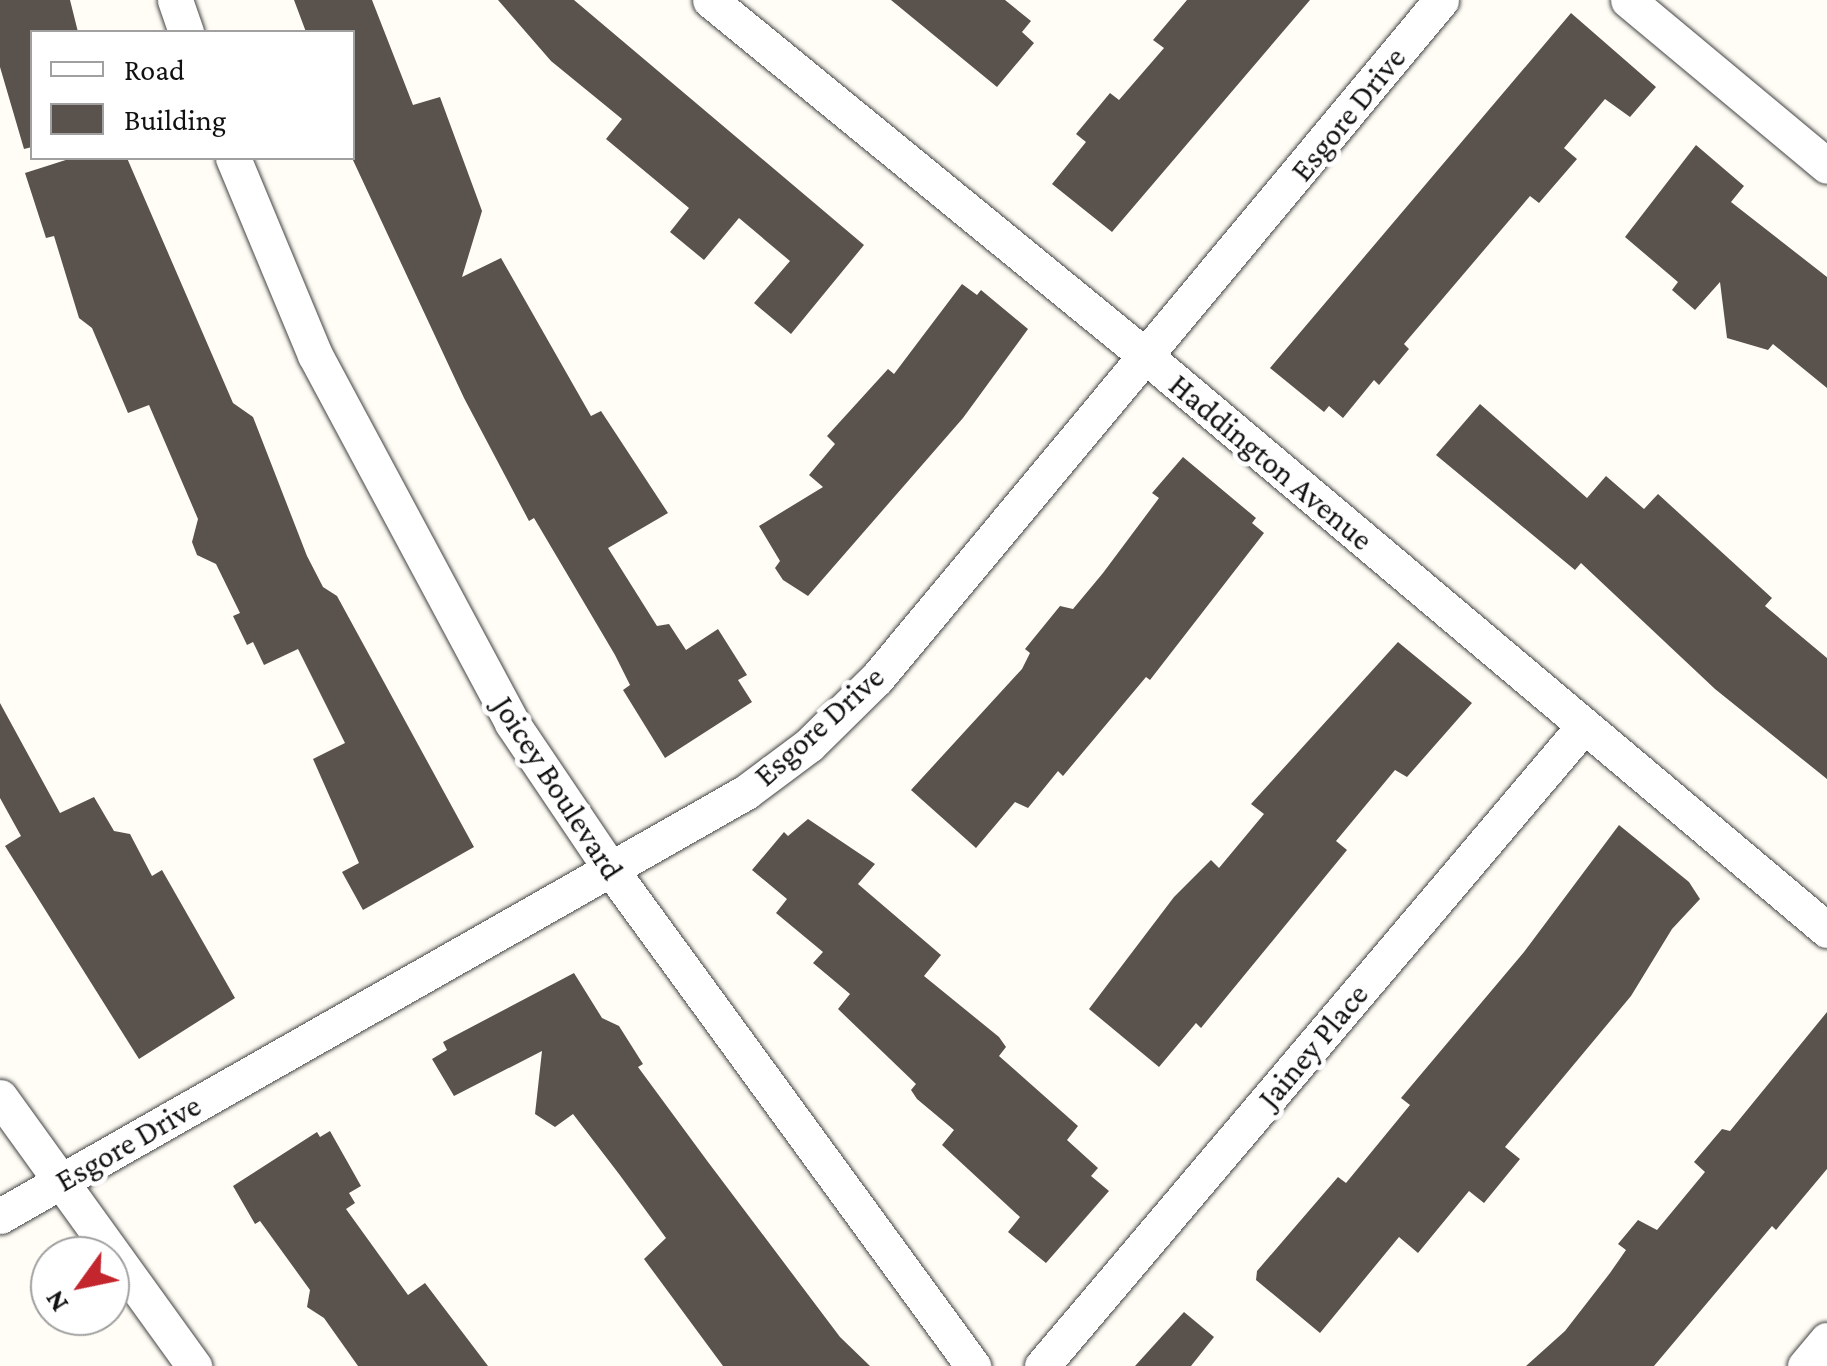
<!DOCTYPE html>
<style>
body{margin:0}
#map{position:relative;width:1827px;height:1366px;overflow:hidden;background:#fffdf5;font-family:"Crimson Pro",serif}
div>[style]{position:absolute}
.building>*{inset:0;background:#5a524d}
.roads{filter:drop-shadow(0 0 2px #444) drop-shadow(0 0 2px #444)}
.street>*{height:35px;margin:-17.5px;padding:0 17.5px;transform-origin:17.5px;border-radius:17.5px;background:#fff}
span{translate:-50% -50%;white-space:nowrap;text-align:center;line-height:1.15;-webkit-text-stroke:10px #fff;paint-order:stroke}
.street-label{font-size:32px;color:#111}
.legend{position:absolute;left:30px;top:30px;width:325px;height:130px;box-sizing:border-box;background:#fff;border:2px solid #a0a0a0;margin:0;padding:12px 18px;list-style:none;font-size:30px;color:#111}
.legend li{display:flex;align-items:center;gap:20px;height:50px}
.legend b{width:50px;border:2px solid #a0a0a0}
.north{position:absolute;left:30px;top:1236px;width:100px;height:100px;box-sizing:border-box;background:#fff;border:2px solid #a0a0a0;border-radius:50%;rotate:237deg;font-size:28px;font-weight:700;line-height:40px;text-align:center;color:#111}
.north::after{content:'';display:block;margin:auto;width:35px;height:45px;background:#c4262e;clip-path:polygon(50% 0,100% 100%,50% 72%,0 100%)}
</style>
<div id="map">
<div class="building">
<div style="clip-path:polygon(0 0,70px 0,78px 32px,32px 32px,32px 147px,24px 149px,0 67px)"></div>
<div style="clip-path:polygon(294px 0,372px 0,413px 105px,440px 97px,482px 211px,462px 277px,501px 258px,591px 416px,601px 411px,668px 513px,608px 548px,657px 626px,669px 624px,686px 650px,718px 629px,747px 675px,738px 680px,752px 702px,665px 758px,623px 690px,630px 685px,615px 655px,534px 518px,529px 521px,464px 398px,352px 158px,352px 32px,306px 32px)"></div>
<div style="clip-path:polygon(498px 0,574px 0,864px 245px,791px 334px,754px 303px,790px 261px,739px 218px,704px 260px,670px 232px,689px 208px,606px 139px,622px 119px,551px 61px)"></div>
<div style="clip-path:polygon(891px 0,1005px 0,1031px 21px,1022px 32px,1034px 43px,997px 87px)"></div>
<div style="clip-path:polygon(1187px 0,1310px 0,1112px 232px,1052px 184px,1086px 142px,1076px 134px,1110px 93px,1119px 100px,1164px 48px,1153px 40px)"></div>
<div style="clip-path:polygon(1571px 13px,1656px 87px,1630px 117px,1605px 99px,1564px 148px,1577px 159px,1539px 203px,1530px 196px,1404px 344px,1409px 349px,1379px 385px,1374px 380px,1343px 418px,1329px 406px,1324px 412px,1270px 368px)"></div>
<div style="clip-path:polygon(1696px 145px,1744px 186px,1731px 202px,1827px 277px,1827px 388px,1773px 344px,1768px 350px,1727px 338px,1720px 282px,1695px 310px,1672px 290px,1678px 282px,1625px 237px)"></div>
<div style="clip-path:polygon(72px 158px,127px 158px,233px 403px,253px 417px,307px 556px,323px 587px,337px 596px,474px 847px,363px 910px,342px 872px,359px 863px,313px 759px,345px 743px,298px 649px,264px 665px,253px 642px,247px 645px,233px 616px,240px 613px,216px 564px,197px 555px,192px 542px,198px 519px,149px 405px,128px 413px,92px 328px,79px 318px,54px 236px,46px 238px,25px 173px)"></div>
<div style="clip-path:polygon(962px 284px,977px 295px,981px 290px,1028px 329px,963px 418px,808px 596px,783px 580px,775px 568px,780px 561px,759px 526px,823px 487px,809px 475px,835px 444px,827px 436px,888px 369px,894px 374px)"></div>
<div style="clip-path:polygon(1480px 404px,1587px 498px,1606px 476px,1644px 509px,1658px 494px,1772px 598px,1765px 606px,1827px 658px,1827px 779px,1715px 689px,1581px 563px,1575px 570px,1436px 455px)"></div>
<div style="clip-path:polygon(1183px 457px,1256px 518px,1252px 523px,1264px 533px,1150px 680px,1146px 677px,1063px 776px,1058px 771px,1028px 808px,1015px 802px,976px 848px,911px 790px,1022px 669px,1030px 653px,1025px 649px,1060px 606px,1073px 609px,1103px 573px,1159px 498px,1152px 493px)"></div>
<div style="clip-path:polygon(1398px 642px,1472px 703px,1407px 777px,1395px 770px,1336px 841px,1347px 850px,1201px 1028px,1196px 1023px,1159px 1067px,1089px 1009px,1174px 897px,1211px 860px,1219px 868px,1264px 814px,1251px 804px)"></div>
<div style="clip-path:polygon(0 703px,60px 813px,94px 797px,114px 831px,130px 834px,152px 876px,162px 870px,235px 998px,139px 1059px,5px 846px,21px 836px,0 798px)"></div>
<div style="clip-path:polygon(808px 819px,875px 864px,858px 884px,941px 955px,924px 976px,999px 1037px,1006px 1047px,999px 1056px,1078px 1126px,1067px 1140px,1098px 1168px,1091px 1176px,1109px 1191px,1046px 1263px,1008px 1232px,1020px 1217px,942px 1145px,954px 1130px,917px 1099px,911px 1090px,916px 1084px,838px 1009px,850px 994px,813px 963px,823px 952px,776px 913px,787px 899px,752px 870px,784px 832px,788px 836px)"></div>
<div style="clip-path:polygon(1619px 825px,1689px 882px,1700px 899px,1672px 929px,1631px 996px,1505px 1147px,1520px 1159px,1484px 1203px,1469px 1191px,1418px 1253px,1399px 1237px,1320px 1333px,1256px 1280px,1257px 1271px,1338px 1177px,1346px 1183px,1410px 1105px,1401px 1098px,1524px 952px)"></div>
<div style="clip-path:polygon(574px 973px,602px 1018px,619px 1026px,643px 1064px,638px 1067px,708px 1162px,840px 1337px,870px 1366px,723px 1366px,644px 1259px,666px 1238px,619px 1174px,573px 1114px,555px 1127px,535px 1114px,542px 1051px,454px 1096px,432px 1059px,447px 1050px,443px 1042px)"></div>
<div style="clip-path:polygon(1827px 1012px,1827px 1169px,1776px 1230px,1772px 1226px,1654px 1366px,1526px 1366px,1565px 1331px,1610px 1273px,1626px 1250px,1618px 1244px,1638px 1220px,1657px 1230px,1705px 1172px,1694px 1162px,1722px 1129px,1730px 1131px)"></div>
<div style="clip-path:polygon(330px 1131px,361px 1186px,349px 1193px,355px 1203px,346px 1209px,408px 1295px,425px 1283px,488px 1366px,358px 1366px,324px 1318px,307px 1307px,310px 1290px,260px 1221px,255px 1224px,233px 1186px,317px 1132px,320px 1137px)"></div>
<div style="clip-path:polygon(1184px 1312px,1214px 1337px,1191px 1366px,1135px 1366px)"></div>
</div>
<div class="roads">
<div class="street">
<div style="left:175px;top:0;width:34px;rotate:71deg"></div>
<div style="left:710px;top:0;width:566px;rotate:39.26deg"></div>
<div style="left:1148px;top:358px;width:888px;rotate:40.11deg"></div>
<div style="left:1628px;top:0;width:259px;rotate:39.8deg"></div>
<div style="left:233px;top:158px;width:213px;rotate:67.4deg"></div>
<div style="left:315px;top:355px;width:417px;rotate:61.8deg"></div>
<div style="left:512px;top:723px;width:174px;rotate:56deg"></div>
<div style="left:609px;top:867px;width:618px;rotate:53.89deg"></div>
<div style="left:0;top:1097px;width:332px;rotate:54.2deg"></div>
<div style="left:0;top:1216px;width:858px;rotate:-29.61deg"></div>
<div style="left:746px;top:792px;width:79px;rotate:-36.7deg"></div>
<div style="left:809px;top:745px;width:95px;rotate:-44.6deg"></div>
<div style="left:877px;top:678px;width:882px;rotate:-50.24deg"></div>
<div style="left:1042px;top:1366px;width:837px;rotate:-49.75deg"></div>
<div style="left:1805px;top:1366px;width:34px;rotate:-50deg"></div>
</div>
</div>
<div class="street-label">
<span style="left:1348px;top:114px;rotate:-51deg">Esgore Drive</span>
<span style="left:1271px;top:462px;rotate:40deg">Haddington Avenue</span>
<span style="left:819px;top:726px;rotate:-42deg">Esgore Drive</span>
<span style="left:558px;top:788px;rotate:57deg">Joicey Boulevard</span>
<span style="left:1313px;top:1046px;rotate:-50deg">Jainey Place</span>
<span style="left:128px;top:1143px;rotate:-30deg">Esgore Drive</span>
</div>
<ul class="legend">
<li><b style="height:12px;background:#fff"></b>Road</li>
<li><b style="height:28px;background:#5a524d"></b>Building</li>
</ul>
<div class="north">N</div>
</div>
